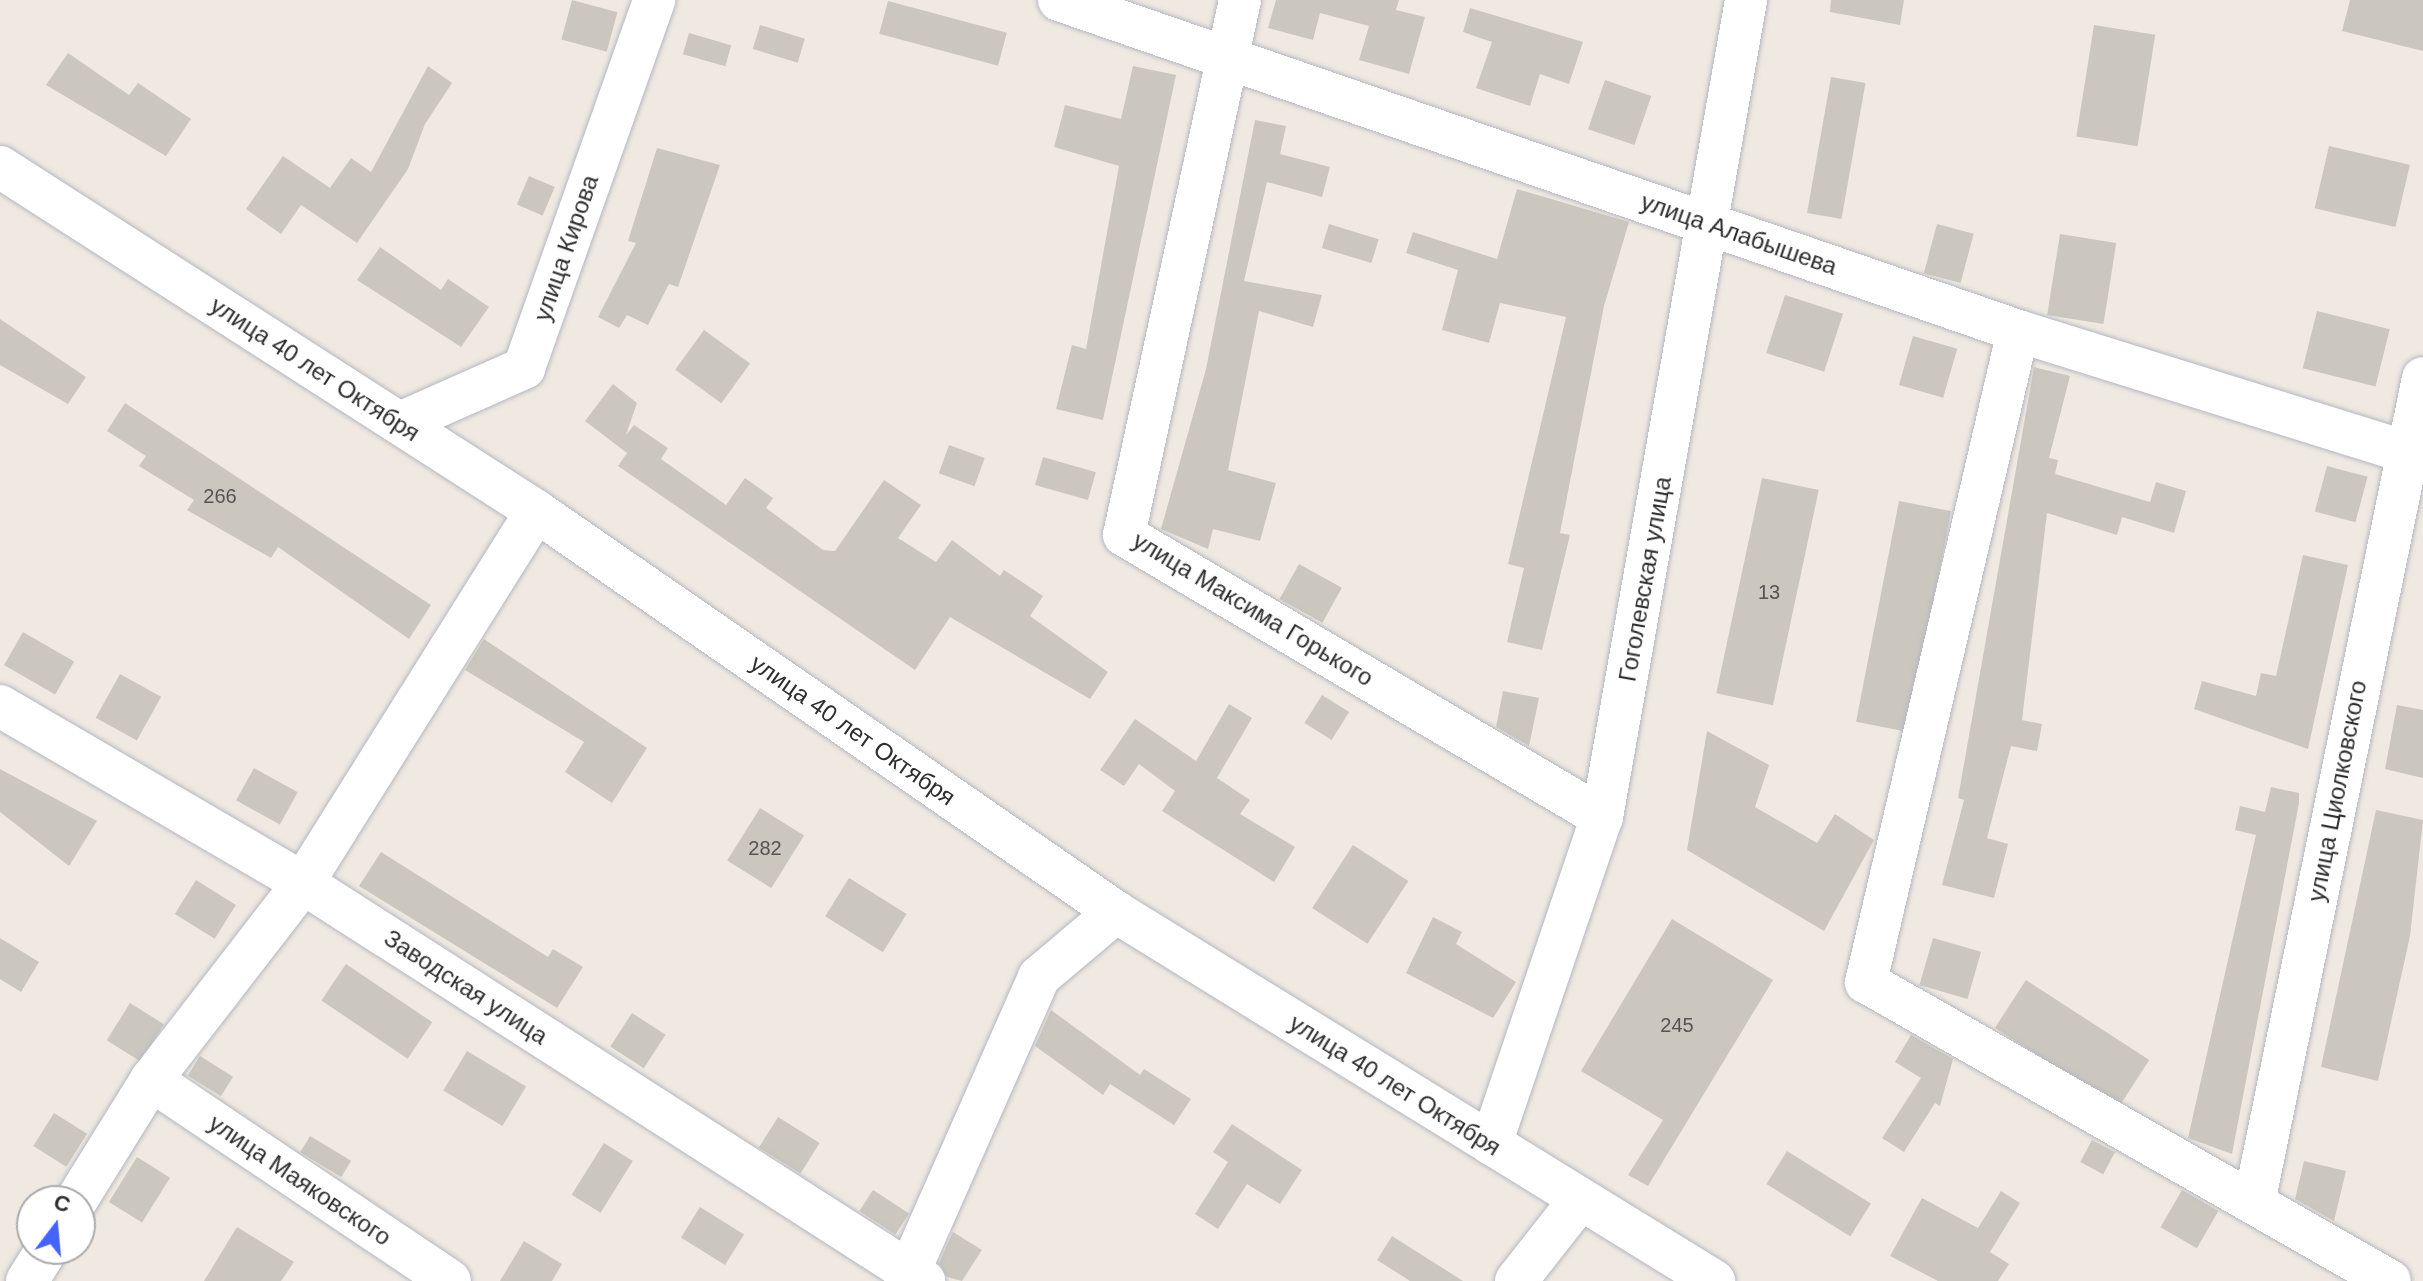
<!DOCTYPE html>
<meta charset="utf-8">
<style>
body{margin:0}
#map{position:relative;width:2423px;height:1281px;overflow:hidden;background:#efe9e1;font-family:Arial,sans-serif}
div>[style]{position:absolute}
.building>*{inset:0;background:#cbc7bf;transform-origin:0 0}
.roads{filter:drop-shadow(0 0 2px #b4b7c1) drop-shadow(0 0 2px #b4b7c1)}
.minor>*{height:42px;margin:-21px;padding:0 21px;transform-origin:21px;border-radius:21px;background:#fff}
span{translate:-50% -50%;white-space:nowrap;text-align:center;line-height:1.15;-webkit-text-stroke:6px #fff;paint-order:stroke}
.number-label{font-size:20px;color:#555452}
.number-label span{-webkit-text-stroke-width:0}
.street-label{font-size:24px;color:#2e2e2e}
.north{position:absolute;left:16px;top:1185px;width:80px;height:80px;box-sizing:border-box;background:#fff;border:2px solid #ababab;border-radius:50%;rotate:16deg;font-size:22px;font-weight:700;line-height:32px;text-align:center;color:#2e2e2e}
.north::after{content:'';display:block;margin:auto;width:28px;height:36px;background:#4264fb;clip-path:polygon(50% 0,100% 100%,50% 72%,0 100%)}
</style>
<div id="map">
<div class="building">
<div style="left:572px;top:0;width:47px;height:41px;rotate:15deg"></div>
<div style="clip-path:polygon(1276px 0,1399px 0,1396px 10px,1425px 17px,1409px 74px,1359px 60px,1369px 26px,1320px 13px,1313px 40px,1268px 28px)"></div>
<div style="clip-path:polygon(1831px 0,1904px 0,1900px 25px,1830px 12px)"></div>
<div style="clip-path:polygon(2350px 0,2423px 0,2423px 51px,2342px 31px)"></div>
<div style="left:888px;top:1px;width:123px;height:34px;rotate:15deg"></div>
<div style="clip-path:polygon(1470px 8px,1583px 42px,1569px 84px,1540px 74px,1530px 106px,1476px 88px,1492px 42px,1463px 32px)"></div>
<div style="left:760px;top:25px;width:47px;height:25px;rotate:17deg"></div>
<div style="left:2094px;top:25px;width:62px;height:113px;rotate:9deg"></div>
<div style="left:689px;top:33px;width:44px;height:22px;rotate:16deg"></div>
<div style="clip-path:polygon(68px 53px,129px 95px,138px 83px,191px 119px,166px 156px,46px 85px)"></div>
<div style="clip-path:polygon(428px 66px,452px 83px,425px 124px,408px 169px,357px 243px,301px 205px,281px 234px,246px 209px,283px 156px,330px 188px,351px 158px,371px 172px)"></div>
<div style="clip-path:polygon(1133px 66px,1176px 75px,1103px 420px,1056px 409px,1072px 345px,1086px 349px,1119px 166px,1054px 147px,1065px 105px,1121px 119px)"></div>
<div style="left:1831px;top:77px;width:35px;height:138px;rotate:10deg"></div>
<div style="left:1605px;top:80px;width:49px;height:52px;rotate:19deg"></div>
<div style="clip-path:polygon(1255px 120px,1286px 126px,1280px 154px,1330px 167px,1322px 197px,1267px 182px,1244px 281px,1322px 295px,1313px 327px,1259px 311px,1228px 470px,1276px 483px,1260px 541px,1213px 529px,1208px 549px,1161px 529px,1206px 369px)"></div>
<div style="left:2329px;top:146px;width:83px;height:64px;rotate:13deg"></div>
<div style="clip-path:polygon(657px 148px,720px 165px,678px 287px,669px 284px,648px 325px,627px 315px,619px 328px,598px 317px,636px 243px,628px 241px)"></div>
<div style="left:529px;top:176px;width:28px;height:31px;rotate:23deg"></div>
<div style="clip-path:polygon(1517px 189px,1629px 222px,1604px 306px,1560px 533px,1570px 535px,1542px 650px,1507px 642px,1524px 568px,1508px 564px,1566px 317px,1500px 303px,1489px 343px,1442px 330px,1458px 270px,1406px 253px,1413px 232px,1497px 259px)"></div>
<div style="left:1329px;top:224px;width:52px;height:25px;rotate:17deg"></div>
<div style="left:1937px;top:224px;width:38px;height:51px;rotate:15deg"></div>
<div style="left:2060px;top:234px;width:57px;height:82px;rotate:9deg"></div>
<div style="clip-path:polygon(380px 247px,441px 290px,448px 279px,489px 307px,461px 347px,357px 280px)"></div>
<div style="left:1785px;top:295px;width:61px;height:61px;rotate:18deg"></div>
<div style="left:2317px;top:311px;width:75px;height:59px;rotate:14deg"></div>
<div style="clip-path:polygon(0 319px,86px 377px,68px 404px,0 365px)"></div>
<div style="left:704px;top:330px;width:57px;height:49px;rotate:36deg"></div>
<div style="left:1913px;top:336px;width:46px;height:51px;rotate:16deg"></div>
<div style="clip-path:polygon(2034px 367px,2070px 376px,2049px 458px,2058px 460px,2055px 474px,2150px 502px,2156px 482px,2186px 491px,2174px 533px,2122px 517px,2117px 535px,2047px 513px,2022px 720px,2042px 724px,2037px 751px,2011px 746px,1987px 838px,2008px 844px,1994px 898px,1942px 885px,1964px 800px,1958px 798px)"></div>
<div style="clip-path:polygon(613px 384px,637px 403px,626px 435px,634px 425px,668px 448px,661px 459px,726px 505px,745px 478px,773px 498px,766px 508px,823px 550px,835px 551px,884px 480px,921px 505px,898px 538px,936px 562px,952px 540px,1000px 576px,1004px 570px,1043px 596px,1030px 616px,1108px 672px,1090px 699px,950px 617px,915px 670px,618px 466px,627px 453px,585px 421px)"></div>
<div style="clip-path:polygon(125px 403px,431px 605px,409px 639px,278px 547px,271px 558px,187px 510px,194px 500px,139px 466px,146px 456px,107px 431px)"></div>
<div style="left:949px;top:445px;width:38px;height:30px;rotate:20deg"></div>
<div style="left:1043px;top:457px;width:55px;height:29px;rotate:16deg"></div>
<div style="left:2327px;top:466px;width:42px;height:47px;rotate:15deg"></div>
<div style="left:1762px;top:478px;width:58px;height:220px;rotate:12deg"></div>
<div style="left:1899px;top:501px;width:53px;height:225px;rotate:11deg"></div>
<div style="clip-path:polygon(2303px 555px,2348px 565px,2308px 749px,2194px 709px,2202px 681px,2256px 696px,2261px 673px,2276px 676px)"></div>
<div style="left:1299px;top:564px;width:49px;height:40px;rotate:29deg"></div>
<div style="left:23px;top:632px;width:59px;height:38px;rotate:30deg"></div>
<div style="clip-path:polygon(484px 639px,647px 748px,612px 803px,565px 772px,584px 742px,465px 670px)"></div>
<div style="left:120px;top:674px;width:47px;height:50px;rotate:29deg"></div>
<div style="clip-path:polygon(1503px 691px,1539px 698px,1529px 746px,1496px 727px)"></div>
<div style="left:1322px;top:695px;width:32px;height:33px;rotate:32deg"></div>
<div style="clip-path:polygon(1229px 704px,1252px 718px,1217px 778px,1250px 800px,1240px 814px,1295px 847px,1274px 882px,1162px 811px,1175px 791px,1139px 764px,1124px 786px,1100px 770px,1135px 719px,1196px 761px)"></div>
<div style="clip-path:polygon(2397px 705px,2423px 710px,2423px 778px,2385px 769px)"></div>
<div style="clip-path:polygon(1707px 731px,1769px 765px,1755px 807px,1817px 843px,1835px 814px,1874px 840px,1824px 931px,1687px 850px)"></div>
<div style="left:254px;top:768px;width:50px;height:37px;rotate:29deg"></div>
<div style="clip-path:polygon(0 769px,97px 821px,69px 866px,0 812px)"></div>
<div style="clip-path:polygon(2271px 787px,2299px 793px,2299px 803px,2232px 1154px,2188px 1138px,2256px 835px,2235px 830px,2240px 806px,2265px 812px)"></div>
<div style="left:760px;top:808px;width:52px;height:62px;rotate:32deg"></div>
<div style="clip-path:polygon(2376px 810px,2423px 820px,2410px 936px,2378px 1081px,2321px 1067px)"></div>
<div style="left:1353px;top:845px;width:66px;height:75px;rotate:33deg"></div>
<div style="clip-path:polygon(381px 852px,548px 957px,553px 949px,583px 967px,557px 1008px,359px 886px)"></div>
<div style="left:849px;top:878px;width:68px;height:45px;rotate:32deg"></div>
<div style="left:196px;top:880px;width:47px;height:40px;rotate:32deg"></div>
<div style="clip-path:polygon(1433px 917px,1462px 932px,1456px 944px,1516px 982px,1493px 1018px,1406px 973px)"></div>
<div style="clip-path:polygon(1672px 919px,1773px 980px,1648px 1186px,1628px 1175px,1663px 1120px,1581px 1071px)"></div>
<div style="clip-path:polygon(0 938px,39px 962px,21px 992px,0 979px)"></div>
<div style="left:1933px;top:938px;width:50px;height:49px;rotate:16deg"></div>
<div style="left:346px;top:964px;width:104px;height:44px;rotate:34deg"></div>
<div style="left:2026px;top:980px;width:147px;height:57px;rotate:33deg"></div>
<div style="left:130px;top:1003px;width:40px;height:44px;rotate:32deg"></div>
<div style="clip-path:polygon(1051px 1010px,1140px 1075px,1144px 1069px,1191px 1099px,1174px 1125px,1110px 1084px,1103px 1095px,1035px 1046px)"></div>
<div style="left:632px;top:1013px;width:40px;height:40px;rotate:33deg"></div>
<div style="clip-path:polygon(1911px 1035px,1953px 1059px,1940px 1106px,1935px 1103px,1904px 1152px,1882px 1138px,1921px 1078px,1895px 1062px)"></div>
<div style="left:467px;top:1051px;width:69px;height:46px;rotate:31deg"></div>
<div style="left:200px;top:1056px;width:39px;height:23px;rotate:32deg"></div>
<div style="left:54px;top:1113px;width:39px;height:39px;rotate:32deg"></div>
<div style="left:778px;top:1117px;width:49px;height:36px;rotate:32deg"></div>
<div style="clip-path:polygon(1232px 1124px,1302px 1170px,1280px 1204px,1247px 1184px,1218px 1229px,1195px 1214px,1228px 1162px,1213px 1152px)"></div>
<div style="left:310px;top:1136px;width:48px;height:19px;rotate:31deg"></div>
<div style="left:2092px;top:1140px;width:26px;height:25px;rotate:28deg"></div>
<div style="left:604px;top:1143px;width:34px;height:61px;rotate:32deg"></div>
<div style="left:1787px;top:1151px;width:99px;height:39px;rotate:32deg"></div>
<div style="left:137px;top:1157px;width:39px;height:53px;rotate:32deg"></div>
<div style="clip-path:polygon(2304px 1161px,2346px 1171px,2334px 1221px,2295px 1199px)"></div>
<div style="left:873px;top:1190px;width:43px;height:25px;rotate:33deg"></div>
<div style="left:2182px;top:1190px;width:42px;height:43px;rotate:30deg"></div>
<div style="clip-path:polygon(2001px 1191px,2020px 1203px,1990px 1252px,2009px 1264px,1998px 1281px,1938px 1281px,1890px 1256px,1922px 1198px,1978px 1228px)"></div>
<div style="left:700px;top:1207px;width:52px;height:36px;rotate:32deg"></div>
<div style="clip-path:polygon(237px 1227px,294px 1262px,281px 1281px,204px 1281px)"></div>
<div style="clip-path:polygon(953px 1232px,982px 1250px,962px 1281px,947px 1277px,939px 1263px)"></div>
<div style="clip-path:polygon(1392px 1236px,1463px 1281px,1410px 1281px,1377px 1260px)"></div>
<div style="clip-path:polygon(524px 1241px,562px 1264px,552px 1281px,500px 1281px)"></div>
</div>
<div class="roads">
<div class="minor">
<div style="left:1059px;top:0;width:1015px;rotate:19.04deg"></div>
<div style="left:2018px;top:331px;width:424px;rotate:17.3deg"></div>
<div style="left:1240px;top:0;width:547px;rotate:102.23deg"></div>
<div style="left:1124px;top:535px;width:555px;rotate:30.54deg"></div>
<div style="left:0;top:167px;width:637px;rotate:32.69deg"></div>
<div style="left:536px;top:511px;width:705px;rotate:34.66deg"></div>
<div style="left:1116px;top:912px;width:703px;rotate:31.68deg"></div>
<div style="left:2018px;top:331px;width:669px;rotate:103.14deg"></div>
<div style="left:1866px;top:982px;width:603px;rotate:29.71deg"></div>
<div style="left:400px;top:423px;width:136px;rotate:-23.9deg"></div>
<div style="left:524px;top:368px;width:390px;rotate:-70.5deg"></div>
<div style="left:0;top:706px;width:351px;rotate:30.3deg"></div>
<div style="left:303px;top:883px;width:738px;rotate:32.66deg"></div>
<div style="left:151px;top:1080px;width:360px;rotate:33.9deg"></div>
<div style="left:1491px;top:1144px;width:345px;rotate:-71.3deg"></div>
<div style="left:1602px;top:817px;width:830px;rotate:-80deg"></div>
<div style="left:76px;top:1201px;width:142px;rotate:-58.2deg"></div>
<div style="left:151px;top:1080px;width:249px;rotate:-52.3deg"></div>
<div style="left:303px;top:883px;width:439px;rotate:-57.9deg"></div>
<div style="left:2254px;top:1203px;width:842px;rotate:-78.42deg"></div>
<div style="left:27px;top:1281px;width:38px;rotate:-58deg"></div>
<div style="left:905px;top:1281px;width:332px;rotate:-66.2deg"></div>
<div style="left:1039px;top:977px;width:101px;rotate:-40.2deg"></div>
<div style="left:1516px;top:1281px;width:102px;rotate:-51.8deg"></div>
</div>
</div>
<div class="number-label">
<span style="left:220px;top:496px">266</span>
<span style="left:1769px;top:592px">13</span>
<span style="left:765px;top:848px">282</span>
<span style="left:1677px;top:1025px">245</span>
</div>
<div class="street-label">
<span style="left:1739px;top:234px;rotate:19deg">улица Алабышева</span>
<span style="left:566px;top:248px;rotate:-71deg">улица Кирова</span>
<span style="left:315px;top:369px;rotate:33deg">улица 40 лет Октября</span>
<span style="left:1645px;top:579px;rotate:-80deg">Гоголевская улица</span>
<span style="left:1253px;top:609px;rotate:31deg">улица Максима Горького</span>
<span style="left:853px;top:730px;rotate:35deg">улица 40 лет Октября</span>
<span style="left:2337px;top:791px;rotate:-79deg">улица Циолковского</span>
<span style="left:466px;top:987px;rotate:33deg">Заводская улица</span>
<span style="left:1395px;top:1085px;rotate:32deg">улица 40 лет Октября</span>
<span style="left:300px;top:1180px;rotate:34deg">улица Маяковского</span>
</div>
<div class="north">С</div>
</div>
